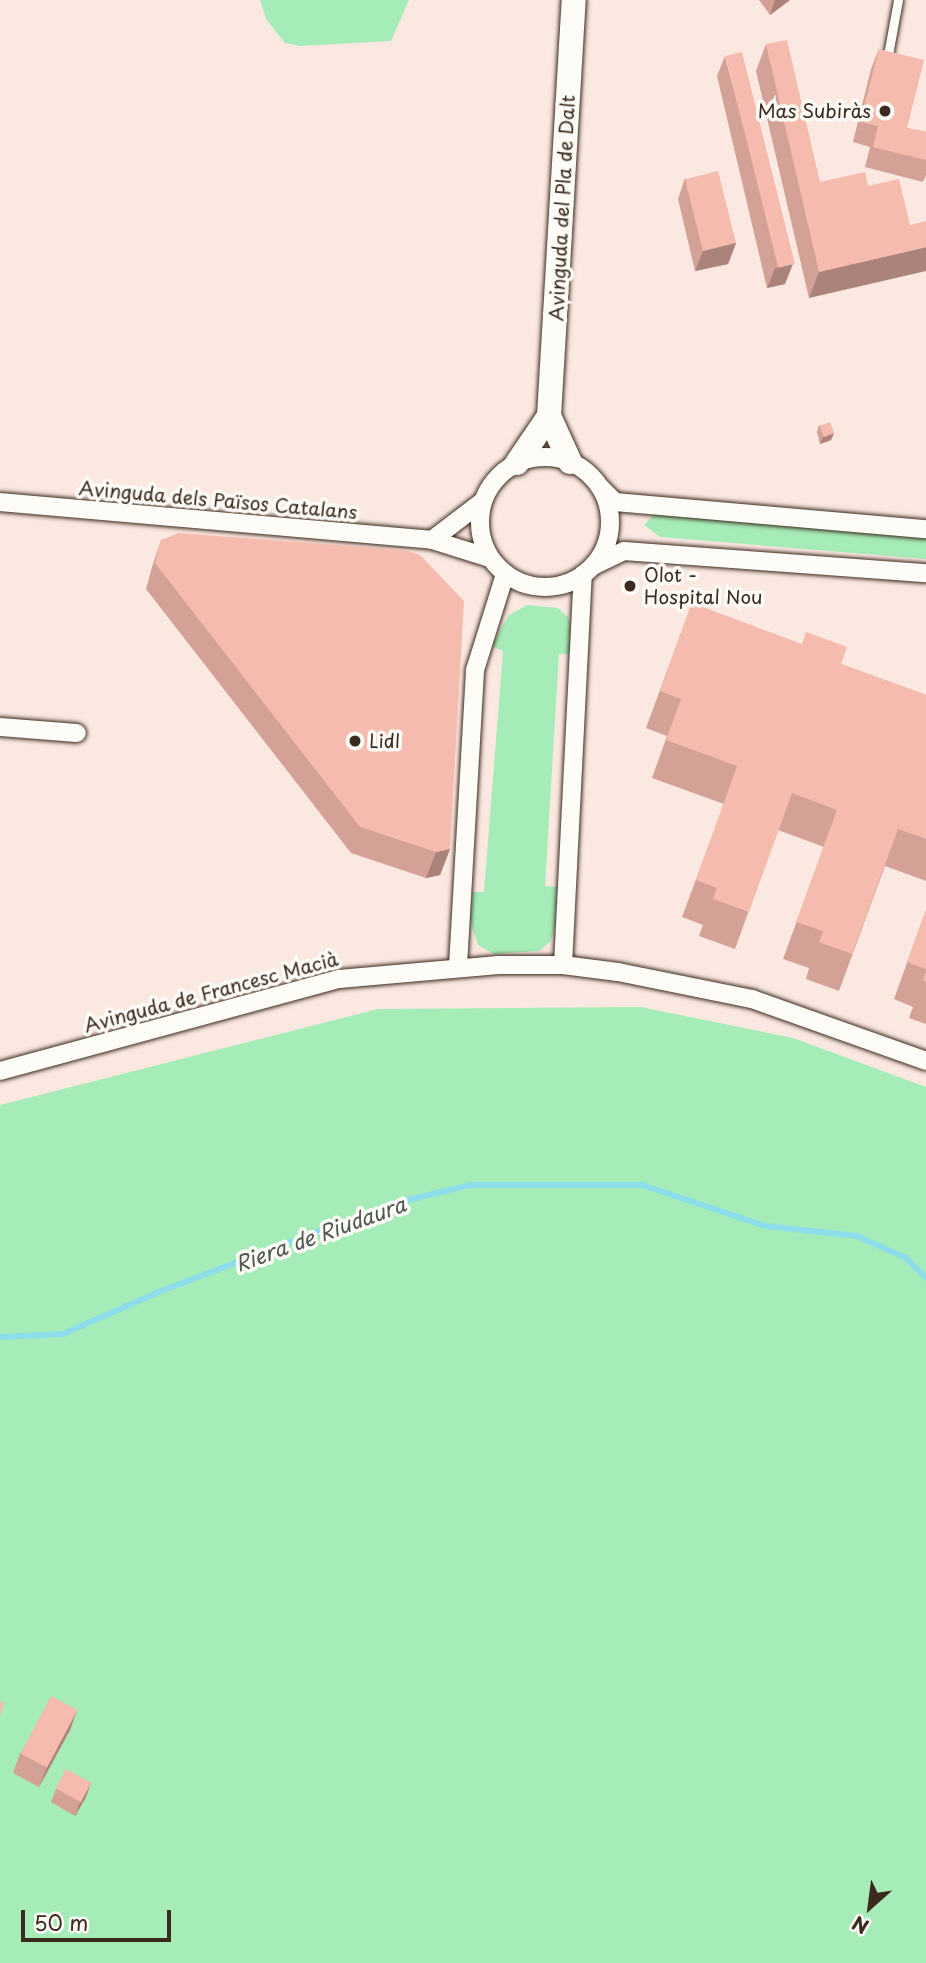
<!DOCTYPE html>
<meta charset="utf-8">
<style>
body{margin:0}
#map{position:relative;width:926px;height:1963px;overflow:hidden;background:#fbe8e1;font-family:"Playpen Sans",sans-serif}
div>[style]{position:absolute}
.green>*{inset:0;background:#a6ecb8}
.stream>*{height:6px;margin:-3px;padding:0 3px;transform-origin:3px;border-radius:3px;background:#8eddeb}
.roads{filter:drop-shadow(0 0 2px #3b2a1e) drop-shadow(0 0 2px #3b2a1e)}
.lane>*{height:9px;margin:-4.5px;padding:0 4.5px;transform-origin:4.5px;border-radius:4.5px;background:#fdfcf7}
.street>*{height:18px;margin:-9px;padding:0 9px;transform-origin:9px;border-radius:9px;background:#fdfcf7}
.street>.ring{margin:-9px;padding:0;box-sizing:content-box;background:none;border:18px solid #fdfcf7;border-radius:50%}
.secondary>*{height:24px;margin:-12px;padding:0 12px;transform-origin:12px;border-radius:12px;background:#fdfcf7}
.wall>*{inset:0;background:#d3a196}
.shaded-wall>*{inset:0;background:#ac837a}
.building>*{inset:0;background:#f5bbae;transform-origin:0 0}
.dots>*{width:19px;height:19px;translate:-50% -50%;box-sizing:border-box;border:4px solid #fdfcf7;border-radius:50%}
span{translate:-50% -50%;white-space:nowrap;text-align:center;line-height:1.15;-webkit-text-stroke:7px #fdfcf7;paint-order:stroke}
.poi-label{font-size:19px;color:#3b2a1e}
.right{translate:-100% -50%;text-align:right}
.left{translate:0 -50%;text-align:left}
.street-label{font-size:19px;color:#3b2a1e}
.water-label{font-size:21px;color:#505751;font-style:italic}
.north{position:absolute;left:835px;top:1872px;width:70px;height:70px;-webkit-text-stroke:5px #fdfcf7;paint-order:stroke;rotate:208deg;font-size:19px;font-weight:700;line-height:28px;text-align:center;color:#3b2a1e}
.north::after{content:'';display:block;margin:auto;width:24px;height:32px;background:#3b2a1e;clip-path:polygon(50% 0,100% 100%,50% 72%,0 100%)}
.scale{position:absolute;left:21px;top:1910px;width:150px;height:32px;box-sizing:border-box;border:4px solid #3b2a1e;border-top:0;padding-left:9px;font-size:21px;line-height:24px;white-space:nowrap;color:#3b2a1e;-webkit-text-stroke:5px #fdfcf7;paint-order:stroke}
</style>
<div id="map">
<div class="green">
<div style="clip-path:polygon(260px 0,409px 0,391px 41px,300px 46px,285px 43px,266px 19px)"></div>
<div style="clip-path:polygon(654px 514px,926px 536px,926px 559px,660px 537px,644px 525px)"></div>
<div style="clip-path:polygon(527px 605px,558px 608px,568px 617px,572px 631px,571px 654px,559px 654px,545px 886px,557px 887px,555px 925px,551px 941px,539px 951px,494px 954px,478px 945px,470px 921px,472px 892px,484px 892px,503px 651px,491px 646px,509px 615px)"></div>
<div style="clip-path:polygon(641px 1007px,793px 1038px,926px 1087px,926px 1963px,0 1963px,0 1105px,378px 1009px)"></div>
</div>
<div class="stream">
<div style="left:0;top:1337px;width:63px;rotate:-2.7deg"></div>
<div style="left:63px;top:1334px;width:107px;rotate:-23.7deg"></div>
<div style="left:161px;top:1291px;width:246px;rotate:-20.7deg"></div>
<div style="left:391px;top:1204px;width:82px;rotate:-13.4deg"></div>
<div style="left:471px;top:1185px;width:171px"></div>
<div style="left:642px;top:1185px;width:130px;rotate:18.4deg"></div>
<div style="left:765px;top:1226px;width:93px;rotate:6.2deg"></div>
<div style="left:857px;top:1236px;width:54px;rotate:24.2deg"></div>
<div style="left:906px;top:1258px;width:28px;rotate:45deg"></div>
</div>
<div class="roads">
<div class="lane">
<div style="left:888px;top:55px;width:56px;rotate:-79.7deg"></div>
</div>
<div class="street">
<div class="ring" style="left:480px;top:457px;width:112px;height:112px"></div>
<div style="left:601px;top:488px;width:20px;rotate:45deg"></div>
<div style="left:615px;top:502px;width:312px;rotate:5deg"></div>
<div style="left:0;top:502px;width:434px;rotate:5deg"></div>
<div style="left:432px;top:540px;width:61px;rotate:17.2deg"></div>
<div style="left:432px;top:540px;width:64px;rotate:-37.4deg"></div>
<div style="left:593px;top:566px;width:34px;rotate:-26deg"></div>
<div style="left:624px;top:551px;width:303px;rotate:4.2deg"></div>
<div style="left:0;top:727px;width:77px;rotate:4.5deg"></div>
<div style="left:563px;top:965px;width:391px;rotate:-87.1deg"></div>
<div style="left:458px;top:966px;width:296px;rotate:-86.7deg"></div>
<div style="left:475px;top:670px;width:101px;rotate:-72.6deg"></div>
<div style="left:0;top:1071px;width:351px;rotate:-15.2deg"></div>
<div style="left:339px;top:979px;width:160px;rotate:-5deg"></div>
<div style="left:498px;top:965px;width:65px"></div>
<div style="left:563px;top:965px;width:55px;rotate:7.3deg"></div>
<div style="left:618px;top:972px;width:137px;rotate:11.4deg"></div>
<div style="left:752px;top:999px;width:185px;rotate:19.6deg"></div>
</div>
<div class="secondary">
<div style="left:570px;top:462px;width:51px;rotate:-114.5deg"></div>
<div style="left:549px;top:416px;width:417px;rotate:-86.6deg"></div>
<div style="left:517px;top:463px;width:57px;rotate:-55.8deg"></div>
</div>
</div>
<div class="wall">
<div style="clip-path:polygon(759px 0,790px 0,770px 15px)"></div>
<div style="clip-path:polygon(766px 44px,820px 182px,868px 186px,910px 225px,809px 298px,756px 71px)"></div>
<div style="clip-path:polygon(879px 49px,907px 128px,926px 132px,926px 175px,923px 182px,865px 167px,870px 147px,853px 142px,871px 69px)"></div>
<div style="clip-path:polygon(725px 56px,785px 284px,767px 288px,717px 76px)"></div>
<div style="clip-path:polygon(685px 178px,736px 243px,728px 264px,695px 271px,678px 199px)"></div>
<div style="clip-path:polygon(819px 425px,834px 433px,831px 440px,820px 444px,817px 432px)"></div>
<div style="clip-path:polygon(161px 540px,450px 849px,440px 875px,426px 878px,351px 853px,146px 589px,152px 567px)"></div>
<div style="clip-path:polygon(692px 603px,841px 664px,926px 695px,926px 881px,885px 866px,839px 991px,806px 979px,809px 968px,783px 959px,824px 847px,778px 830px,735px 949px,699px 936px,703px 925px,682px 917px,724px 804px,652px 778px,667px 736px,646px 728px)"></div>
<div style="clip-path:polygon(926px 910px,926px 1024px,909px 1018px,913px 1007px,894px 999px)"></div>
<div style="clip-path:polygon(77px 1710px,70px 1730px,39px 1787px,13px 1773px,20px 1753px)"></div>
<div style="clip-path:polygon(56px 1789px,86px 1797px,75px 1816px,51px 1802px)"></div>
</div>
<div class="shaded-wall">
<div style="clip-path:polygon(775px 0,790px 0,770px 15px)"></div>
<div style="clip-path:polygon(736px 243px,728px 264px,695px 271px,703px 251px)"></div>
<div style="clip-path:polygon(926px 247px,926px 271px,809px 298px,819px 272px)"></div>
<div style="clip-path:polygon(793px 264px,785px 284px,767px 288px,775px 268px)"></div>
<div style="clip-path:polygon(834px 433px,831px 440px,820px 444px,823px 437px)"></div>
<div style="clip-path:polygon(450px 849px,440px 875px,426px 878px,436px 852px)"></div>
<div style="clip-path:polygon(77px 1710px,70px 1730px,39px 1787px,47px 1767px)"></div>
<div style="clip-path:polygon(91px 1783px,86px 1797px,75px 1816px,80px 1802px)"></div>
</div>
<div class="building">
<div style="clip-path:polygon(787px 40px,820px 182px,865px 172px,868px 186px,899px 179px,910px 225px,926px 221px,926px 247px,819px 272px,766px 44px)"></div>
<div style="clip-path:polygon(879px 49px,924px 60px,907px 128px,926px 132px,926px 160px,873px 147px,878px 126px,860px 122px)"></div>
<div style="left:742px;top:52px;width:218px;height:17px;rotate:76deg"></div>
<div style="left:718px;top:171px;width:74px;height:34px;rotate:76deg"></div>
<div style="left:830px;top:422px;width:12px;height:11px;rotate:70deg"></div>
<div style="clip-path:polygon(179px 533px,405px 550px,420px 555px,464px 601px,450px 849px,436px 852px,360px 827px,155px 563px,161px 540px)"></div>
<div style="clip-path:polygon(692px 603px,802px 644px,806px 632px,847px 647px,841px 664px,926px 695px,926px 839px,898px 829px,852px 954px,819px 942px,823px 931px,796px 922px,837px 810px,792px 793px,749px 912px,713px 899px,717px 888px,696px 880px,737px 766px,666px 740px,681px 699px,660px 691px)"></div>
<div style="clip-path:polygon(926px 910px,926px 969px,907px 962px)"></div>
<div style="clip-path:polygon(926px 971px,926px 982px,923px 980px)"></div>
<div style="left:51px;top:1696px;width:30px;height:65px;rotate:28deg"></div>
<div style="clip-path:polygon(0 1702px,4px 1703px,0 1717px)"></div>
<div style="left:66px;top:1769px;width:29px;height:22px;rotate:29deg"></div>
</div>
<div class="dots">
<div style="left:885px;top:111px;background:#3b2a1e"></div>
<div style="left:630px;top:586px;background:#3b2a1e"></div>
<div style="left:355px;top:741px;background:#3b2a1e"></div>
</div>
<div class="poi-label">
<span class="right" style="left:871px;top:111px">Mas Subiràs</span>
<span class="left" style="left:644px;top:586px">Olot -<br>Hospital Nou</span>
<span class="left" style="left:369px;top:741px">Lidl</span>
</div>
<div class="street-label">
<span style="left:562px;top:208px;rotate:-87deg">Avinguda del Pla de Dalt</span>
<span style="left:218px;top:500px;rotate:5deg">Avinguda dels Països Catalans</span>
<span style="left:211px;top:992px;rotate:-15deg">Avinguda de Francesc Macià</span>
</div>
<div class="water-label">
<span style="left:320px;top:1233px;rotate:-20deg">Riera de Riudaura</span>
</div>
<div class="north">N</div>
<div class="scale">50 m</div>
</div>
